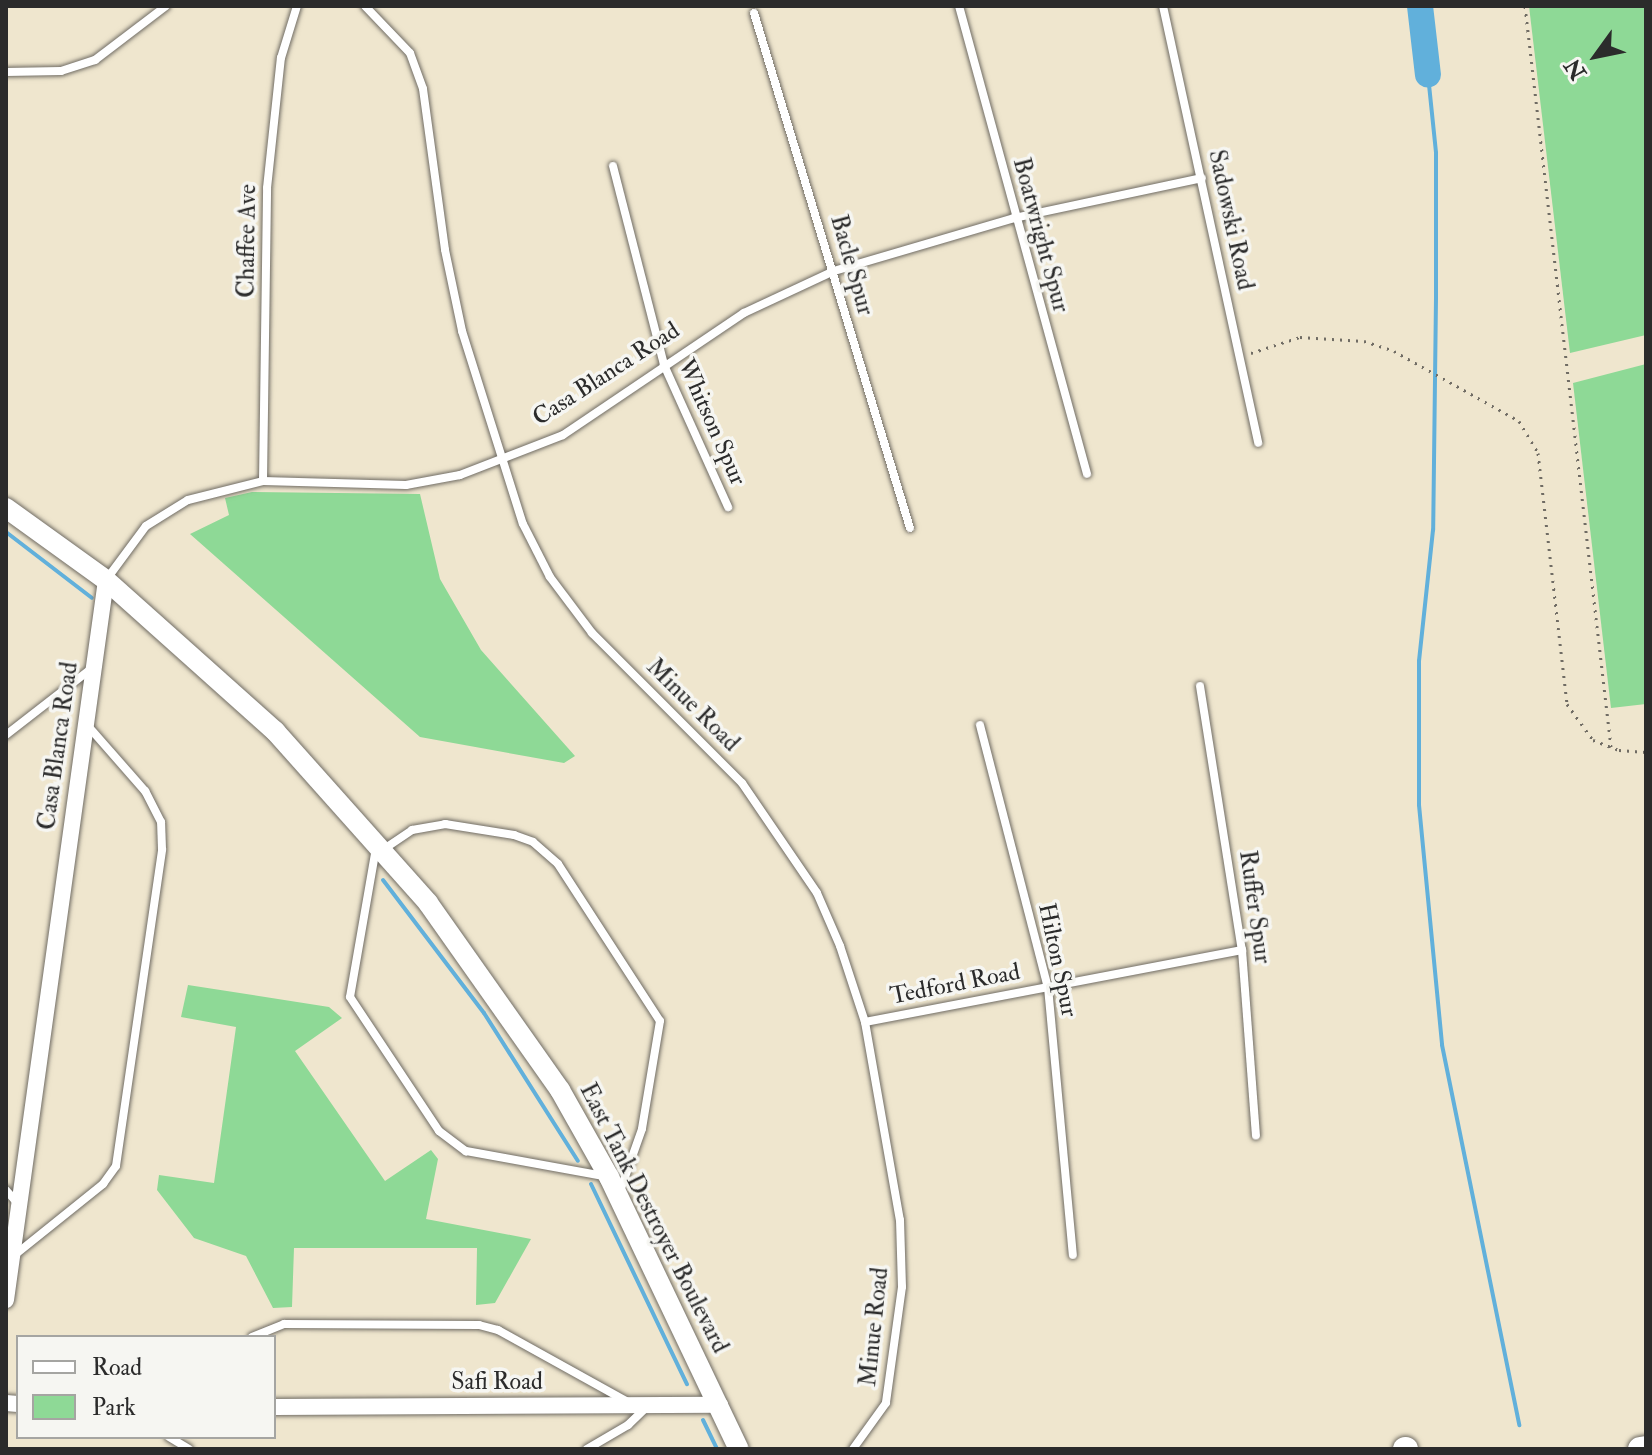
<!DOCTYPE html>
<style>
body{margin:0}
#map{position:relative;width:1652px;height:1455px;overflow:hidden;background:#efe6ce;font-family:"IM FELL Double Pica",serif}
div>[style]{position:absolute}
.green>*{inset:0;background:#8ed996}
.stream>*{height:4px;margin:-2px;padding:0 2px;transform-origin:2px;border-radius:2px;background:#61b0db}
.river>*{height:26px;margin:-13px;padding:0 13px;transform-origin:13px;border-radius:13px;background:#61b0db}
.path>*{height:3px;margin-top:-1.5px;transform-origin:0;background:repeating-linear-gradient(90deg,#706c64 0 2px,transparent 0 8px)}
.roads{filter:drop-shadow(0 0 2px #706c64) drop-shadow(0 0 2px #706c64)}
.service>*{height:8px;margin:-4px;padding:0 4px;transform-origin:4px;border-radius:4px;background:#fff}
.minor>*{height:16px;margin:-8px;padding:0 8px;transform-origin:8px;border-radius:8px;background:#fff}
.tertiary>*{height:20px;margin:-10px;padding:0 10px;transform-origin:10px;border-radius:10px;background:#fff}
.primary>*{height:24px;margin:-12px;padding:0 12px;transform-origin:12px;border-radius:12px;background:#fff}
span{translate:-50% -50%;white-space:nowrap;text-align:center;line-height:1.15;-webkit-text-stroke:7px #f6f6f2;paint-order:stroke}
.street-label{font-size:24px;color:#2b2b2b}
.frame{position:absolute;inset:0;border:8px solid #2b2b2b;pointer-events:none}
.legend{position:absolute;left:16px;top:1335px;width:260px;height:104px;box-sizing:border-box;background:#f6f6f2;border:2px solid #a5a5a2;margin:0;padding:10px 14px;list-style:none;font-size:24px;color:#2b2b2b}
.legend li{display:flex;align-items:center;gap:16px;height:40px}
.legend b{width:40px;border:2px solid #a5a5a2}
.north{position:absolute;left:1556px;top:16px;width:80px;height:80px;-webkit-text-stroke:6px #f6f6f2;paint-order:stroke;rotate:237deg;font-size:22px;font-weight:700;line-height:32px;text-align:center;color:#2b2b2b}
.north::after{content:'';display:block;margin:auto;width:28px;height:36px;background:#2b2b2b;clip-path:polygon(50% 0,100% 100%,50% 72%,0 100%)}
</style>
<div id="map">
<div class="green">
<div style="clip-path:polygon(1529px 6px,1646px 6px,1646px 335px,1570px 353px)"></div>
<div style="clip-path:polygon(1646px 364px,1646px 704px,1611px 708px,1573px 383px)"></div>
<div style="clip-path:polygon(252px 492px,420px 494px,440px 579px,481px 650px,575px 756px,564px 763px,420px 737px,190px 534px,229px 515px,225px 498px)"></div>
<div style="clip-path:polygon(188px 985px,329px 1007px,342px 1018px,295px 1051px,385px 1181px,431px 1150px,438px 1159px,426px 1219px,531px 1239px,495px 1303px,476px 1305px,477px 1248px,294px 1248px,292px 1307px,273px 1308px,246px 1256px,194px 1238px,157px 1190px,159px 1175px,214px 1183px,236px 1027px,181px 1017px)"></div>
</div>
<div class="stream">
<div style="left:1428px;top:75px;width:78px;rotate:84.1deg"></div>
<div style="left:1436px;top:153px;width:145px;rotate:90deg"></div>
<div style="left:1436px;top:298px;width:232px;rotate:90.7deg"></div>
<div style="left:1433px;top:530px;width:132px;rotate:96.1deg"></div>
<div style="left:1419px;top:661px;width:144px;rotate:90deg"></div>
<div style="left:1419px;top:805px;width:241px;rotate:84.5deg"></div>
<div style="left:1442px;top:1045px;width:388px;rotate:78.5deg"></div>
<div style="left:6px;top:532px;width:108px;rotate:37.5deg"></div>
<div style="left:383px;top:880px;width:167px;rotate:52.8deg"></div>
<div style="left:484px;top:1013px;width:175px;rotate:57.6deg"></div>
<div style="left:591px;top:1184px;width:222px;rotate:64.4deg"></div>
<div style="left:703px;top:1420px;width:32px;rotate:64deg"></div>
</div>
<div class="river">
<div style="left:1420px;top:6px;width:69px;rotate:83.4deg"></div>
</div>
<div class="path">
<div style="left:1525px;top:6px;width:746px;rotate:83.38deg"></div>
<div style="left:1251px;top:353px;width:52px;rotate:-18.1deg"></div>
<div style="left:1300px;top:337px;width:64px;rotate:3.6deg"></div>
<div style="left:1364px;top:341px;width:32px;rotate:18deg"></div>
<div style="left:1394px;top:351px;width:143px;rotate:29.2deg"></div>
<div style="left:1519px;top:421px;width:37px;rotate:59deg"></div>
<div style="left:1538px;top:453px;width:253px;rotate:83.4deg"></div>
<div style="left:1567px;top:704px;width:44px;rotate:54.2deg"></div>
<div style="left:1593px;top:740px;width:28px;rotate:21deg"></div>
<div style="left:1619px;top:750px;width:27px;rotate:4deg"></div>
</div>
<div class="roads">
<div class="service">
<div style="left:365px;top:6px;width:65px;rotate:46.2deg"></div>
<div style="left:410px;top:53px;width:38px;rotate:70deg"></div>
<div style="left:423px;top:89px;width:162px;rotate:82.2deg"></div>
<div style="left:445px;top:250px;width:83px;rotate:78.1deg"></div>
<div style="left:462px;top:331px;width:202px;rotate:72.5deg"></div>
<div style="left:523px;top:524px;width:59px;rotate:63deg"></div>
<div style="left:550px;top:577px;width:70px;rotate:53.1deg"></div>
<div style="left:592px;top:633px;width:212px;rotate:45deg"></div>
<div style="left:742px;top:783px;width:133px;rotate:55.7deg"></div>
<div style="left:817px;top:893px;width:58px;rotate:66.5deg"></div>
<div style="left:840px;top:946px;width:80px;rotate:71.8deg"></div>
<div style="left:865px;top:1022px;width:201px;rotate:80deg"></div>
<div style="left:900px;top:1220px;width:67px;rotate:88.3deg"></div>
<div style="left:902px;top:1287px;width:117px;rotate:97.9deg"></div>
<div style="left:886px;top:1403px;width:57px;rotate:125.7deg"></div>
<div style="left:959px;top:6px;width:485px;rotate:74.7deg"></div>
<div style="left:1163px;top:6px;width:447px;rotate:77.7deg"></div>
<div style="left:754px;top:13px;width:538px;rotate:73.15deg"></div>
<div style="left:6px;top:72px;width:55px;rotate:-1deg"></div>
<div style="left:61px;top:71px;width:36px;rotate:-18deg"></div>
<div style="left:95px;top:60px;width:89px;rotate:-37.3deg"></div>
<div style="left:613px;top:166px;width:205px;rotate:75.6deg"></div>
<div style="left:664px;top:365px;width:156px;rotate:65.7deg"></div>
<div style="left:263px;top:481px;width:293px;rotate:-89.2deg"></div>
<div style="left:267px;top:188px;width:131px;rotate:-83.9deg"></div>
<div style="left:281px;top:58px;width:54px;rotate:-72.9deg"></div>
<div style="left:106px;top:580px;width:67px;rotate:-53.5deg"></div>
<div style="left:146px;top:526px;width:49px;rotate:-31.8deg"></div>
<div style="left:188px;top:500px;width:77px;rotate:-14.2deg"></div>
<div style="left:263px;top:481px;width:143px;rotate:1.6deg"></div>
<div style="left:406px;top:485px;width:55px;rotate:-10.5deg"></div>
<div style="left:460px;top:475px;width:110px;rotate:-21.2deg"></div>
<div style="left:563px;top:435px;width:218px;rotate:-34deg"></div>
<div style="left:744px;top:313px;width:99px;rotate:-25deg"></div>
<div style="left:834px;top:271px;width:188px;rotate:-16.4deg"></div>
<div style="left:1014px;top:218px;width:192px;rotate:-12deg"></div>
<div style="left:1200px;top:686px;width:267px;rotate:81deg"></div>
<div style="left:1242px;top:950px;width:186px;rotate:85.7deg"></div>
<div style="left:980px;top:725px;width:271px;rotate:75.5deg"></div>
<div style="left:1048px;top:987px;width:269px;rotate:84.7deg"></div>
<div style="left:6px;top:735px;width:109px;rotate:-37.9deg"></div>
<div style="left:376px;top:848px;width:151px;rotate:99.9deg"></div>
<div style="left:350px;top:997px;width:161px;rotate:56.4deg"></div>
<div style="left:439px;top:1131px;width:34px;rotate:37deg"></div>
<div style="left:466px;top:1151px;width:140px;rotate:10.3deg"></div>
<div style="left:384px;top:849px;width:34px;rotate:-34deg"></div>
<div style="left:412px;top:830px;width:34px;rotate:-10deg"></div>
<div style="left:445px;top:824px;width:70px;rotate:9.1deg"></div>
<div style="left:514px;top:835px;width:20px;rotate:20deg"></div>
<div style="left:533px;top:842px;width:33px;rotate:41deg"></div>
<div style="left:558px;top:864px;width:187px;rotate:57deg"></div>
<div style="left:660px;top:1021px;width:109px;rotate:99.5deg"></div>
<div style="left:642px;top:1129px;width:66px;rotate:109.5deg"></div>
<div style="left:865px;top:1022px;width:384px;rotate:-10.8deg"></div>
<div style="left:6px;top:1190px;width:18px;rotate:49deg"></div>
<div style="left:16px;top:1254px;width:112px;rotate:-38.8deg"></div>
<div style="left:103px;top:1184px;width:22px;rotate:-54deg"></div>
<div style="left:116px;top:1166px;width:320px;rotate:-81.7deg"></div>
<div style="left:162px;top:849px;width:27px;rotate:-92deg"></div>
<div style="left:161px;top:822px;width:35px;rotate:-117deg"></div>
<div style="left:145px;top:791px;width:86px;rotate:-131.2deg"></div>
<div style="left:252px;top:1337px;width:35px;rotate:-22deg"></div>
<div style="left:284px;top:1324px;width:195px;rotate:0.3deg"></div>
<div style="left:479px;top:1325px;width:20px;rotate:15deg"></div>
<div style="left:498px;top:1330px;width:149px;rotate:29deg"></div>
<div style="left:169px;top:1437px;width:23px;rotate:31deg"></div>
<div style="left:587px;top:1449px;width:48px;rotate:-30.3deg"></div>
<div style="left:628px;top:1425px;width:28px;rotate:-44deg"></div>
</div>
<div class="minor">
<div style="left:6px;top:1300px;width:727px;rotate:-82.09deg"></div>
<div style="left:6px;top:1403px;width:12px;rotate:5deg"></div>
<div style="left:274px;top:1407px;width:446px;rotate:-0.3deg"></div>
</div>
<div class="tertiary">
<div style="left:6px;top:508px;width:123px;rotate:35.8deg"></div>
<div style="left:106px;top:580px;width:227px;rotate:41.8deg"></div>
<div style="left:275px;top:731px;width:230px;rotate:48.3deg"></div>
<div style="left:428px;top:903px;width:229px;rotate:54.8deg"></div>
<div style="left:560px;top:1090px;width:100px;rotate:60.6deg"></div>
<div style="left:609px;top:1177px;width:301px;rotate:64.5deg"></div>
</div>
<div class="primary">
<div style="left:1405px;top:1449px;width:1px"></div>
<div style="left:1640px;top:1449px;width:6px;rotate:-9deg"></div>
</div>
</div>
<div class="street-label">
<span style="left:1231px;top:220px;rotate:78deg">Sadowski Road</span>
<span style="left:1041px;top:235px;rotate:75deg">Boatwright Spur</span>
<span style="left:247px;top:241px;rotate:-89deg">Chaffee Ave</span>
<span style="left:852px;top:265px;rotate:74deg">Bacle Spur</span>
<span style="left:606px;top:374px;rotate:-33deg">Casa Blanca Road</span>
<span style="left:712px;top:422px;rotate:66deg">Whitson Spur</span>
<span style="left:693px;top:705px;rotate:45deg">Minue Road</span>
<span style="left:58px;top:746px;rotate:-82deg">Casa Blanca Road</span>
<span style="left:1255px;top:907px;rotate:82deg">Ruffer Spur</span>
<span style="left:1058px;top:960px;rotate:78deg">Hilton Spur</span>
<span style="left:955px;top:984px;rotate:-11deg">Tedford Road</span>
<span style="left:654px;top:1218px;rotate:63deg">East Tank Destroyer Boulevard</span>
<span style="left:874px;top:1327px;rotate:-84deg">Minue Road</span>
<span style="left:497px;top:1382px">Safi Road</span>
</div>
<div class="frame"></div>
<ul class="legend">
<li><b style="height:10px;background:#fff"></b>Road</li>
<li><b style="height:22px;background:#8ed996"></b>Park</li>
</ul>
<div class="north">N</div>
</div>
